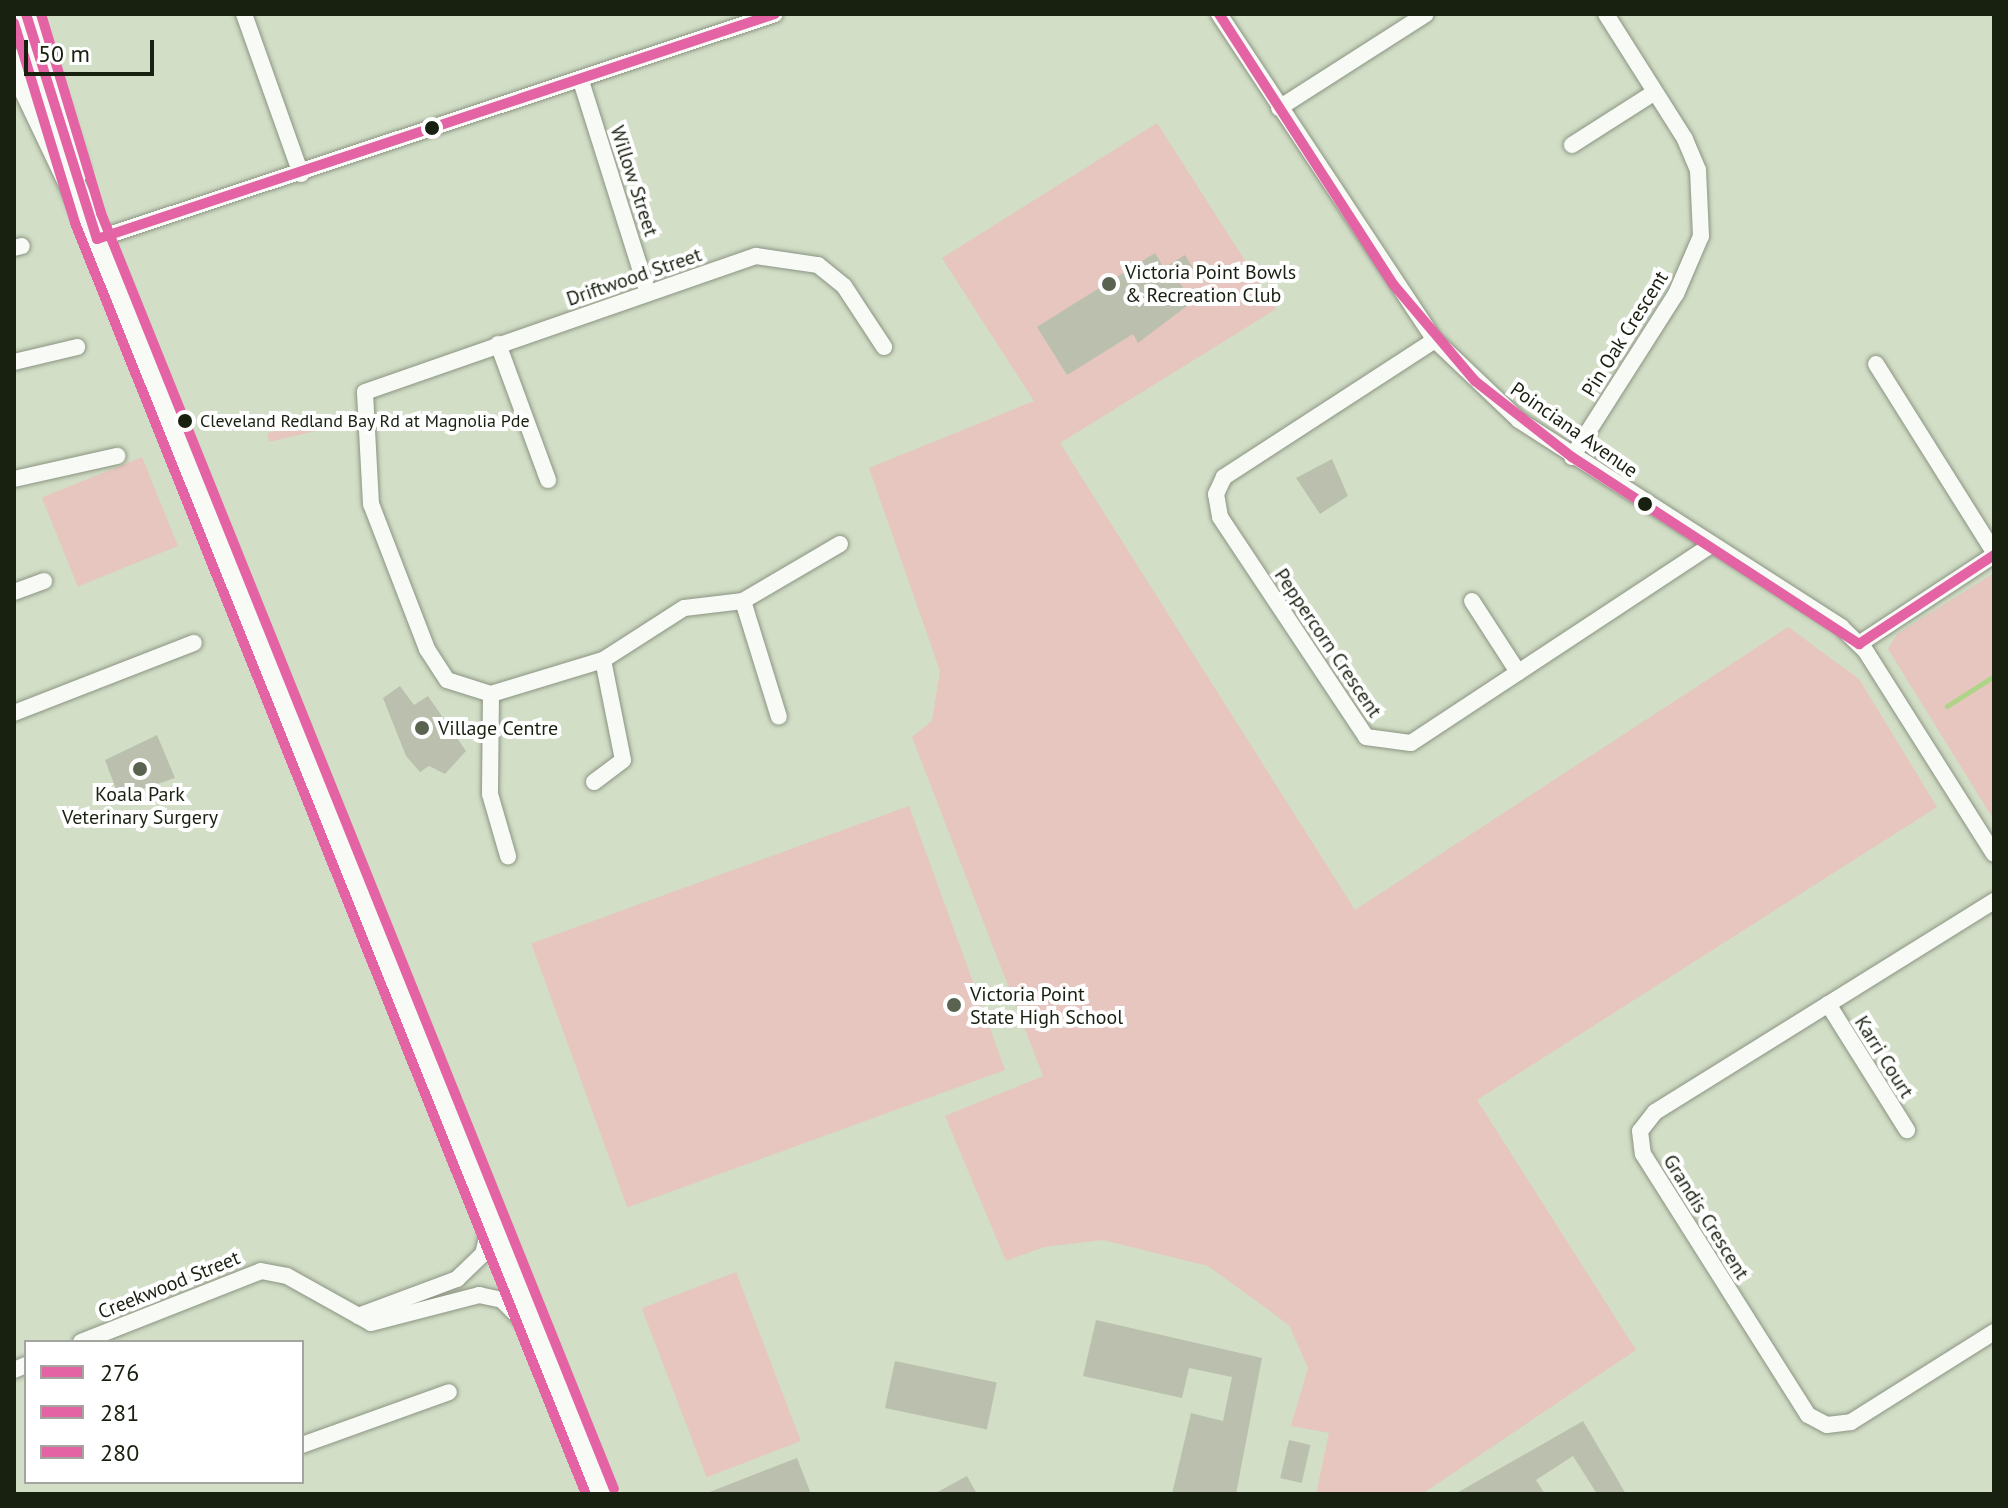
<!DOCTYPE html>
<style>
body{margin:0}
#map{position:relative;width:2008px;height:1508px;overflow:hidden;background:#d2dec6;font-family:"PT Sans",sans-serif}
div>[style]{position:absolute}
.green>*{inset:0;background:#e6c6bf;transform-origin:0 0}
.stream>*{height:5px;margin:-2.5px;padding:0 2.5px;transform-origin:2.5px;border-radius:2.5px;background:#aed488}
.building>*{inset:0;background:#bac0ad;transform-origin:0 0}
.roads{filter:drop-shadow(0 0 2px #8b9482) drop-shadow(0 0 2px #8b9482)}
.minor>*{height:16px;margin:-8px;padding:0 8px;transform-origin:8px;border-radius:8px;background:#f8faf6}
.trunk>*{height:26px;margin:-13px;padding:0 13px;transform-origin:13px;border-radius:13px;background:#f8faf6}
.bus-1>*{height:10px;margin:-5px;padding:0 5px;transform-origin:5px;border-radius:5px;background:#e463a4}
.bus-2>*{height:10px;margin:-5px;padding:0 5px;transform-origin:5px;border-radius:5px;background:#e463a4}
.bus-3>*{height:10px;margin:-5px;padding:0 5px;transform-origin:5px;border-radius:5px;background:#e463a4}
.dots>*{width:22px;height:22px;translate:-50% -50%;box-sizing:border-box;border:4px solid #fff;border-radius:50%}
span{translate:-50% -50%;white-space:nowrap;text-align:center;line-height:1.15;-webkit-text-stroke:8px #fff;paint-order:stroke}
.bus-label{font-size:18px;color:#182110}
.left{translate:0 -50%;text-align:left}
.street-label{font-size:20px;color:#182110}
.poi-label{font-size:20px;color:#182110}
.frame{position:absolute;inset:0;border:16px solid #182110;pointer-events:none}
.legend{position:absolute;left:24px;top:1340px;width:280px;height:144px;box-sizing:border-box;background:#fff;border:2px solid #a3a69f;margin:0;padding:10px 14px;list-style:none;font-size:24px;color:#182110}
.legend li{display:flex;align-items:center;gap:16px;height:40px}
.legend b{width:40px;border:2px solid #a3a69f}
.scale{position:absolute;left:24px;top:40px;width:130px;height:36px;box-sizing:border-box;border:4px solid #182110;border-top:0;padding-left:10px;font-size:24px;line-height:28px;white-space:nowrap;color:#182110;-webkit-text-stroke:6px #fff;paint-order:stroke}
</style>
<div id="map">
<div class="green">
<div style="clip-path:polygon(1157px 123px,1276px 309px,1060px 443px,1355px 910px,1788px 627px,1859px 679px,1937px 807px,1477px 1100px,1636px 1350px,1422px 1494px,1316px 1494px,1329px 1433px,1291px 1426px,1308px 1368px,1289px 1325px,1208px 1266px,1103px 1240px,1044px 1247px,1006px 1261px,945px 1116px,1043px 1076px,912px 737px,932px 721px,940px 671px,869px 468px,1034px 401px,942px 258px)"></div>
<div style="left:354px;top:413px;width:9px;height:89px;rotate:77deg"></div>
<div style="left:142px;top:457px;width:96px;height:108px;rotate:68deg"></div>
<div style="clip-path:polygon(1994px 573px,1994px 820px,1888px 649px,1897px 634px)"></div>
<div style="left:909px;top:806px;width:281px;height:402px;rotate:70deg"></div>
<div style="left:736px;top:1272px;width:181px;height:101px;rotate:69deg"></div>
</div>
<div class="stream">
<div style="left:1947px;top:706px;width:56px;rotate:-32.6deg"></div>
</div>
<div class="building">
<div style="clip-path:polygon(1155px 253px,1164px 268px,1185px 255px,1193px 268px,1177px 278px,1192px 302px,1138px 343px,1133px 334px,1067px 375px,1037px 327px)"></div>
<div style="clip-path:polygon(1332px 459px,1348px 496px,1320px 514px,1296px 478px)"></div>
<div style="clip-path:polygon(400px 686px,414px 705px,428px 696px,466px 751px,445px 774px,429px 766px,420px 772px,406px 756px,383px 698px)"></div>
<div style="clip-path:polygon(157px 735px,175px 778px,119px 797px,105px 760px)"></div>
<div style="clip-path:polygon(1096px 1320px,1262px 1358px,1236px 1494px,1172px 1494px,1191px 1413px,1223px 1421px,1232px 1377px,1189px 1368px,1182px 1398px,1083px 1376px)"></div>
<div style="left:895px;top:1361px;width:104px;height:48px;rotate:12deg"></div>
<div style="clip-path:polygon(1583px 1421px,1626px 1494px,1597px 1494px,1573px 1456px,1536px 1480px,1545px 1494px,1455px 1494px)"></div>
<div style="left:1289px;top:1440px;width:22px;height:39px;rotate:13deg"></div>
<div style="clip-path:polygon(797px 1458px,811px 1494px,708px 1494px,707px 1493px)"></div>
<div style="clip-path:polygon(967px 1476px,977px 1494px,934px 1494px)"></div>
</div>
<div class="roads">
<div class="minor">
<div style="left:244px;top:14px;width:170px;rotate:70.4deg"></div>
<div style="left:1219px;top:14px;width:391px;rotate:56.5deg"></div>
<div style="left:1435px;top:340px;width:116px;rotate:43.6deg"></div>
<div style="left:1519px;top:420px;width:383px;rotate:32.7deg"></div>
<div style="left:1841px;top:627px;width:33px;rotate:44deg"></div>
<div style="left:1865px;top:650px;width:241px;rotate:57.7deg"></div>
<div style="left:581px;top:81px;width:222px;rotate:72.5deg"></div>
<div style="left:1279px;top:108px;width:174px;rotate:-32.6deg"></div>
<div style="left:1572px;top:145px;width:98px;rotate:-32.6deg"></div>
<div style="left:97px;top:239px;width:714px;rotate:-18.36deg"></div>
<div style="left:14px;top:248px;width:8px;rotate:-14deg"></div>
<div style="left:1435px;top:340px;width:252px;rotate:147deg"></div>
<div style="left:1224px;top:477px;width:19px;rotate:115deg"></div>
<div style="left:1216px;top:494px;width:23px;rotate:80deg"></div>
<div style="left:1220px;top:517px;width:264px;rotate:56.4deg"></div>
<div style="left:1366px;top:737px;width:45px;rotate:7.6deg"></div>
<div style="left:1411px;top:743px;width:359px;rotate:-33.4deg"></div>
<div style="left:498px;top:344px;width:145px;rotate:69.8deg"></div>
<div style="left:14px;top:362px;width:65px;rotate:-13.4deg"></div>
<div style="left:1876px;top:364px;width:222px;rotate:57.9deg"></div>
<div style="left:1572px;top:457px;width:193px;rotate:-57.5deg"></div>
<div style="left:1676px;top:294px;width:63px;rotate:-66.7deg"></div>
<div style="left:1701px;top:236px;width:66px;rotate:-92.6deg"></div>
<div style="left:1698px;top:170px;width:34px;rotate:-113deg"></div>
<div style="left:1685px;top:139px;width:148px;rotate:-122.3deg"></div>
<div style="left:14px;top:479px;width:106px;rotate:-12.6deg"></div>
<div style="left:840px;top:544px;width:113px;rotate:149.6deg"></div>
<div style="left:743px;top:601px;width:59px;rotate:173.2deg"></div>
<div style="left:684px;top:608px;width:96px;rotate:147.3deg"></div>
<div style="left:603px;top:660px;width:117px;rotate:163.1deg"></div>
<div style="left:491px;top:694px;width:46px;rotate:-162.3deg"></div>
<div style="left:447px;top:680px;width:37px;rotate:-123deg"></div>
<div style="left:427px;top:649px;width:155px;rotate:-111.1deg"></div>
<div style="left:371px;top:504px;width:112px;rotate:-93.1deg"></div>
<div style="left:365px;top:392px;width:414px;rotate:-19.2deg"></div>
<div style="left:756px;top:256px;width:63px;rotate:8.3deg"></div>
<div style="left:818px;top:265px;width:33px;rotate:39deg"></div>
<div style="left:844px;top:286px;width:73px;rotate:56.7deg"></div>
<div style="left:14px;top:592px;width:32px;rotate:-20deg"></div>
<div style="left:743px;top:601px;width:121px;rotate:72.8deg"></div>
<div style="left:1472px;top:601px;width:85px;rotate:57.1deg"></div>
<div style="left:1859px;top:644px;width:162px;rotate:-33.4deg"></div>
<div style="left:491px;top:694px;width:100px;rotate:90.6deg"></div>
<div style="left:490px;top:794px;width:65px;rotate:73.8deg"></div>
<div style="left:14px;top:713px;width:193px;rotate:-21.3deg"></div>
<div style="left:594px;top:782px;width:36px;rotate:-37deg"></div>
<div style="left:623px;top:760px;width:102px;rotate:-101.3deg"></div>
<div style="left:1994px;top:901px;width:399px;rotate:148.1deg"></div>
<div style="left:1655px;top:1112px;width:24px;rotate:128deg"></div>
<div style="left:1640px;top:1131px;width:23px;rotate:83deg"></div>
<div style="left:1643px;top:1154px;width:309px;rotate:57.7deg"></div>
<div style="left:1808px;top:1415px;width:21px;rotate:28deg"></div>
<div style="left:1827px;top:1425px;width:24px;rotate:-7deg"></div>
<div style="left:1851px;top:1422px;width:169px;rotate:-32.2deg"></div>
<div style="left:1828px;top:1004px;width:149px;rotate:57.9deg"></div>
<div style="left:358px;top:1316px;width:106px;rotate:-20.5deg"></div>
<div style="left:457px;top:1279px;width:36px;rotate:-44deg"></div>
<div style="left:483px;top:1254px;width:29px;rotate:-76deg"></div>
<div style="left:81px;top:1342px;width:193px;rotate:-21.5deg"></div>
<div style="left:261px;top:1271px;width:26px;rotate:11deg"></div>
<div style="left:287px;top:1276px;width:96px;rotate:29.2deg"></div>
<div style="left:371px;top:1323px;width:112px;rotate:-14.5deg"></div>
<div style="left:479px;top:1295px;width:24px;rotate:12deg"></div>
<div style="left:502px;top:1300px;width:41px;rotate:45deg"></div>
<div style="left:14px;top:1370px;width:13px;rotate:-23deg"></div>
<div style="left:302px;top:1445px;width:156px;rotate:-19.8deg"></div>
</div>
<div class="trunk">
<div style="left:26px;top:14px;width:164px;rotate:72.2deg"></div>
<div style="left:14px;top:62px;width:173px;rotate:64.6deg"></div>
<div style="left:88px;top:218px;width:1375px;rotate:68.1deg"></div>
</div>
</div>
<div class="bus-1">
<div style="left:26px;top:14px;width:236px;rotate:72.5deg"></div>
<div style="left:1219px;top:14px;width:321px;rotate:57.2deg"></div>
<div style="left:1393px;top:284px;width:127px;rotate:49.8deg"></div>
<div style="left:1475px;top:381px;width:123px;rotate:38.1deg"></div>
<div style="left:1572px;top:457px;width:343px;rotate:33.1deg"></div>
<div style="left:97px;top:239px;width:714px;rotate:-18.36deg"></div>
<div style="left:1859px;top:644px;width:162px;rotate:-33.4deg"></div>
</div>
<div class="bus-2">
<div style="left:14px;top:23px;width:209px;rotate:73deg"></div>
<div style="left:75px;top:223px;width:1370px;rotate:68.1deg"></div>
</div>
<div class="bus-3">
<div style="left:41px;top:14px;width:208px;rotate:73.2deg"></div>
<div style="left:101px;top:213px;width:1375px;rotate:68.1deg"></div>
</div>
<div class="dots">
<div style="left:432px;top:128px;background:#182110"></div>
<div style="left:1109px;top:284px;background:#596350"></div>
<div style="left:185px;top:421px;background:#182110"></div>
<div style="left:1645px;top:504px;background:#182110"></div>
<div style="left:422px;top:728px;background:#596350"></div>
<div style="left:140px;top:769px;background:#596350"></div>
<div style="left:954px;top:1005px;background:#596350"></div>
</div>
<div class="bus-label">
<span class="left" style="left:200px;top:421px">Cleveland Redland Bay Rd at Magnolia Pde</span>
</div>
<div class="street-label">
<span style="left:634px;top:181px;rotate:72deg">Willow Street</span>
<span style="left:634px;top:277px;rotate:-19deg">Driftwood Street</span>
<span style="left:1625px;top:334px;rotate:-58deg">Pin Oak Crescent</span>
<span style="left:1574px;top:430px;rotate:35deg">Poinciana Avenue</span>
<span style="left:1328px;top:643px;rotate:56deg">Peppercorn Crescent</span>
<span style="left:1884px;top:1057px;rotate:58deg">Karri Court</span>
<span style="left:1706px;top:1217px;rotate:58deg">Grandis Crescent</span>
<span style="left:169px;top:1285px;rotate:-22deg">Creekwood Street</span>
</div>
<div class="poi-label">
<span class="left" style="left:1125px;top:284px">Victoria Point Bowls<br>&amp; Recreation Club</span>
<span class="left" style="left:438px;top:728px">Village Centre</span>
<span style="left:140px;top:806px">Koala Park<br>Veterinary Surgery</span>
<span class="left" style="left:970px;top:1006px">Victoria Point<br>State High School</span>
</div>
<div class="frame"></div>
<ul class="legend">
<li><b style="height:10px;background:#e463a4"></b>276</li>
<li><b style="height:10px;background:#e463a4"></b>281</li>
<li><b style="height:10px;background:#e463a4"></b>280</li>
</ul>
<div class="scale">50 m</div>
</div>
